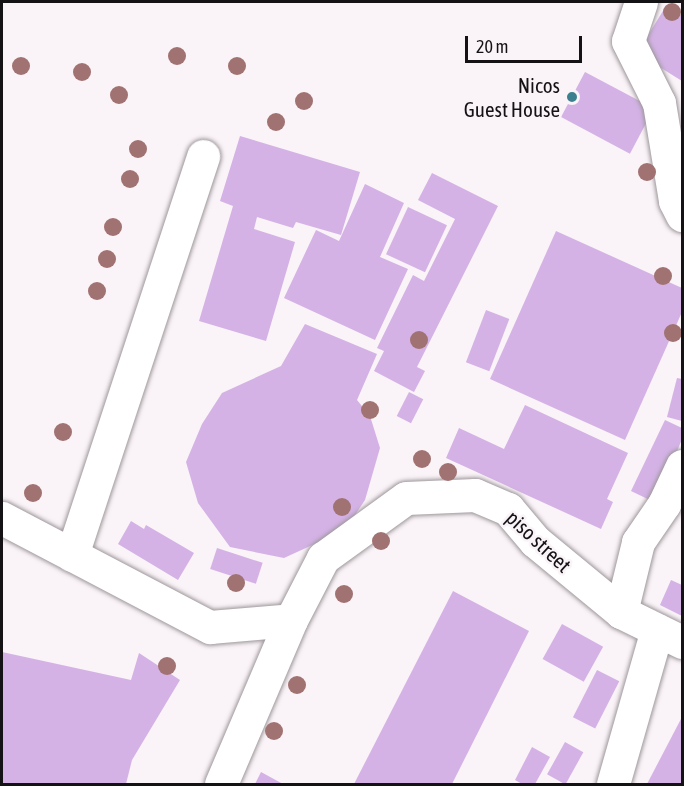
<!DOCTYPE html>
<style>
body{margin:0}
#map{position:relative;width:684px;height:786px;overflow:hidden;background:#faf3f7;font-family:"Asap Condensed",sans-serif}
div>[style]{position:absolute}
.building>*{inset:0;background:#d4b2e6;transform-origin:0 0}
.roads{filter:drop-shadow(0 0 2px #9d979b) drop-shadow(0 0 2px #9d979b)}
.minor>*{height:33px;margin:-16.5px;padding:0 16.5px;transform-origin:16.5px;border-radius:16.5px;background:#fff}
.trees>*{width:18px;height:18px;margin:-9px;border-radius:50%;background:#a17272}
.dots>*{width:16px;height:16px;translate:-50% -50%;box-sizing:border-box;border:3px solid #faf3f7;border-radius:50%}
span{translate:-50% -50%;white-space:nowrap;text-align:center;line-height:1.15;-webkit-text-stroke:5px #faf3f7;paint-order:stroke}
.poi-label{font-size:21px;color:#141214}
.right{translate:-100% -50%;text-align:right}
.street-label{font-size:21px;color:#141214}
.frame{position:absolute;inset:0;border:3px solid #141214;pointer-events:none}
.scale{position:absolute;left:465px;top:36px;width:117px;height:27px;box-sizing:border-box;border:3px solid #141214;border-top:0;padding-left:8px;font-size:18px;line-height:21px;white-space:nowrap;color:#141214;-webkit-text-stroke:4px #faf3f7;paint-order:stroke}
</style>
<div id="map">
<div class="building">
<div style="clip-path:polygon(666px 6px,682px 16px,682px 81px,637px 53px)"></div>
<div style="left:585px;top:72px;width:78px;height:51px;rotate:28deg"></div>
<div style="clip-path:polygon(240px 136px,360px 172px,341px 235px,296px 222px,293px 228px,257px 217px,254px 229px,295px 242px,266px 341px,199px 321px,233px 206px,220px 201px)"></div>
<div style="clip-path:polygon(432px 173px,498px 206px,417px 367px,425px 371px,414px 392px,374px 371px,384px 351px,377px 348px,413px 275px,424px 281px,455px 219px,418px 200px)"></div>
<div style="clip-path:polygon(365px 184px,404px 203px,380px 257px,408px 269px,375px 340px,284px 298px,316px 230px,339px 241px)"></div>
<div style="left:408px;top:207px;width:43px;height:52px;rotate:25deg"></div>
<div style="clip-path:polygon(556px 231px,682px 288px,682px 312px,625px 440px,490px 379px)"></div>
<div style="left:486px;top:310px;width:25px;height:56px;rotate:21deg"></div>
<div style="clip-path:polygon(305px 324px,377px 354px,357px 400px,370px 416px,380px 448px,365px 500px,345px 530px,284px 558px,230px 547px,198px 503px,186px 462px,202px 424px,222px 393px,281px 366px)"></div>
<div style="clip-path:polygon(677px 378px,682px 379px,682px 421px,667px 417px)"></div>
<div style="left:409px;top:392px;width:16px;height:27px;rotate:27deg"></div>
<div style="clip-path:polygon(525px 405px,628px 453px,607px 499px,613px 502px,601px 529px,446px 458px,459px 428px,504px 449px)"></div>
<div style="clip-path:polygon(665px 420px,682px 428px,682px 439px,656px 503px,631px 491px)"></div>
<div style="clip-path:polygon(131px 521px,144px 529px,146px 525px,194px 553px,178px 580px,118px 544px)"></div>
<div style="left:217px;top:548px;width:48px;height:22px;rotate:18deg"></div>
<div style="clip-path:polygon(671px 580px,682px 585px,682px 616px,660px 605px)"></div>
<div style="clip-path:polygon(453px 591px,529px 631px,452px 784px,354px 784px)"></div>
<div style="left:562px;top:624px;width:47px;height:40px;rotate:29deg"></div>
<div style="clip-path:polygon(2px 652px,131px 680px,139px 653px,180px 680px,132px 760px,126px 784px,2px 784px)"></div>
<div style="left:597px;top:670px;width:25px;height:53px;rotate:27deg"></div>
<div style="clip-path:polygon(682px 717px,682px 784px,647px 784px)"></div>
<div style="left:565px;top:742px;width:21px;height:37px;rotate:29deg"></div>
<div style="clip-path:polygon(532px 747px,550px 757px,535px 784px,522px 784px,515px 780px)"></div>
<div style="clip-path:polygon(261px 772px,283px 784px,255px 784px)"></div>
</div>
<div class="roads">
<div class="minor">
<div style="left:641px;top:2px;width:41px;rotate:108.4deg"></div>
<div style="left:628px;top:41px;width:69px;rotate:63.4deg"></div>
<div style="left:659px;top:103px;width:99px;rotate:80.7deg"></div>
<div style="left:675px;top:201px;width:16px;rotate:63deg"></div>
<div style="left:2px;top:518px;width:235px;rotate:27.7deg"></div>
<div style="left:210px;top:627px;width:81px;rotate:-4.9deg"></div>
<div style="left:72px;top:555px;width:420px;rotate:-71.8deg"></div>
<div style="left:621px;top:612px;width:72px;rotate:-76.3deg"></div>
<div style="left:638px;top:542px;width:46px;rotate:-55.6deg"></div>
<div style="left:664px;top:504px;width:42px;rotate:-64.7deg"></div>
<div style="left:221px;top:784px;width:178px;rotate:-66.9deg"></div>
<div style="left:291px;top:620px;width:70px;rotate:-62.7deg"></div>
<div style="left:323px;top:558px;width:102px;rotate:-35.9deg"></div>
<div style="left:406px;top:498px;width:69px;rotate:-2.5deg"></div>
<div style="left:475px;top:495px;width:36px;rotate:23deg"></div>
<div style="left:508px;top:509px;width:42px;rotate:49.8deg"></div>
<div style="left:535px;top:541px;width:112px;rotate:39.5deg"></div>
<div style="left:621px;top:612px;width:68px;rotate:26.2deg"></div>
<div style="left:613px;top:784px;width:160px;rotate:-74.1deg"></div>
</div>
</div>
<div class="trees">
<div style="left:672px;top:12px"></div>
<div style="left:177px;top:56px"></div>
<div style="left:21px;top:66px"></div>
<div style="left:237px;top:66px"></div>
<div style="left:82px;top:72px"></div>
<div style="left:119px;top:95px"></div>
<div style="left:304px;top:101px"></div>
<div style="left:276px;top:122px"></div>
<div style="left:138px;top:149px"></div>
<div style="left:647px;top:172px"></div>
<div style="left:130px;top:179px"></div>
<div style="left:113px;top:227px"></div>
<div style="left:107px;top:259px"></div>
<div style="left:663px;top:276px"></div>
<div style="left:97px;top:291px"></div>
<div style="left:673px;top:333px"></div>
<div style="left:419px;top:340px"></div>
<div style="left:370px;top:410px"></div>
<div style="left:63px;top:432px"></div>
<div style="left:422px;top:459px"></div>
<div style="left:448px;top:472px"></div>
<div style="left:33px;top:493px"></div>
<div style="left:342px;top:507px"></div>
<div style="left:381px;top:541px"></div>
<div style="left:236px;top:583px"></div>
<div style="left:344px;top:594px"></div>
<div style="left:167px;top:666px"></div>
<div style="left:297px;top:685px"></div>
<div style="left:274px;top:731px"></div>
</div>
<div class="dots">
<div style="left:572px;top:97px;background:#3c808f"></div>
</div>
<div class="poi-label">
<span class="right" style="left:560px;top:97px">Nicos<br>Guest House</span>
</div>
<div class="street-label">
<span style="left:539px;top:541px;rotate:43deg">piso street</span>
</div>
<div class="frame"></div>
<div class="scale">20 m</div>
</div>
